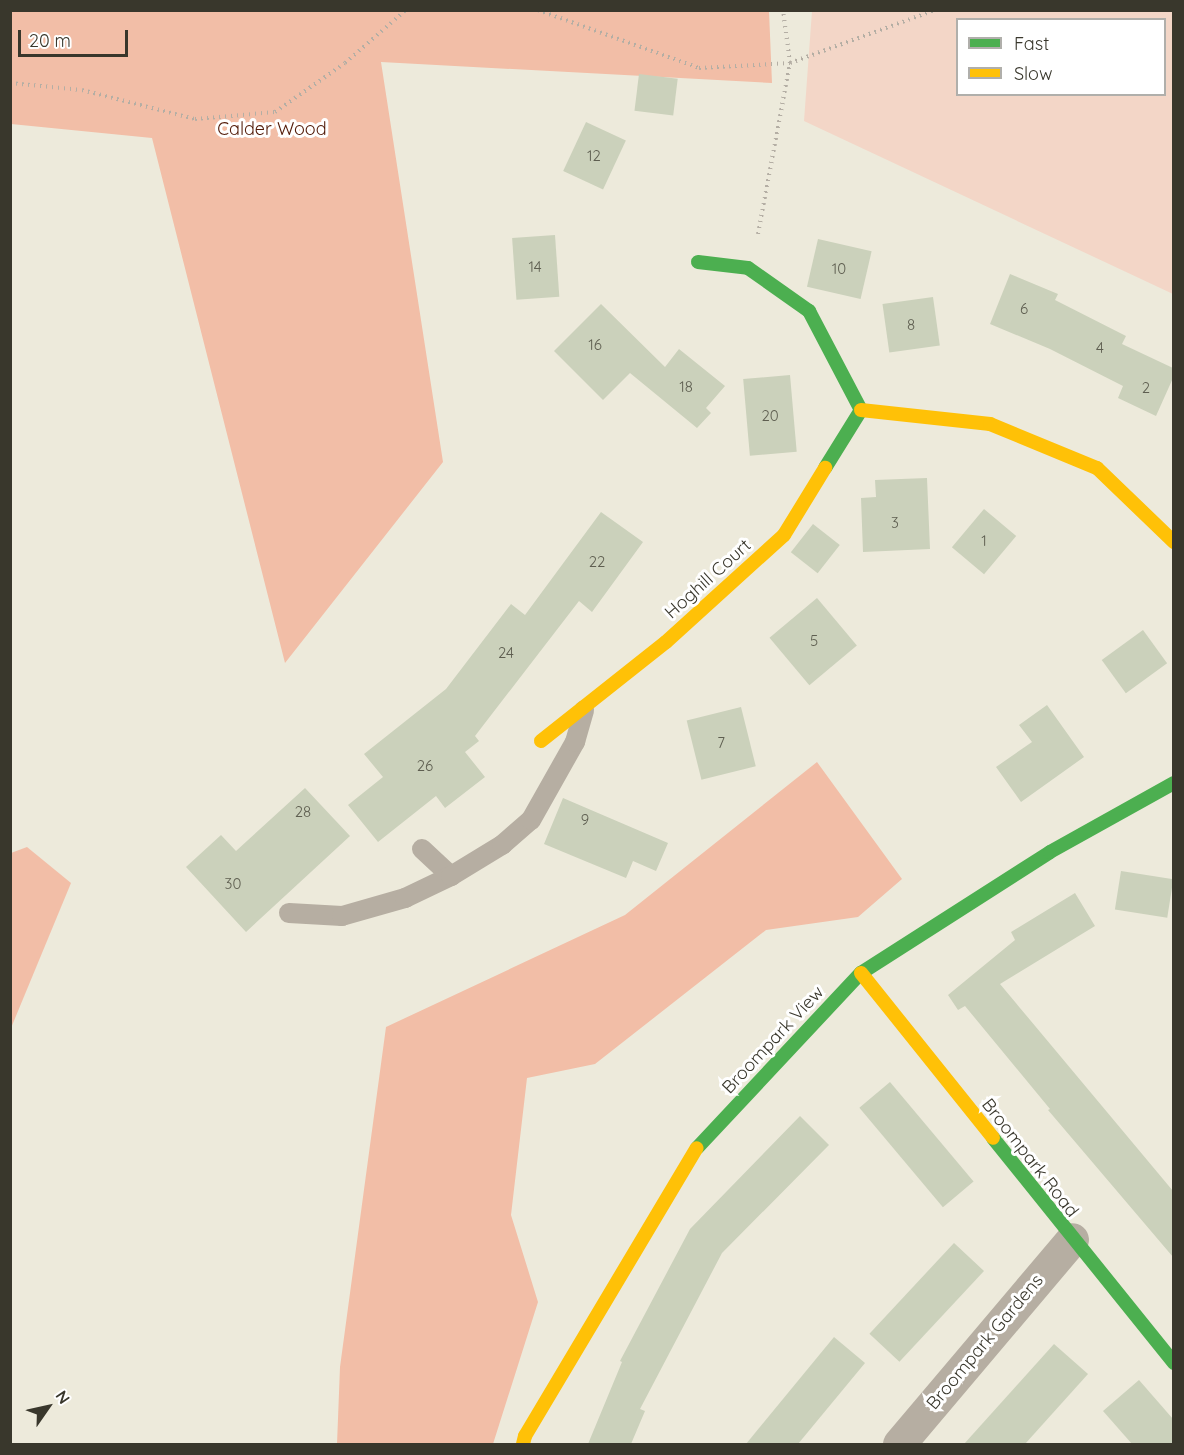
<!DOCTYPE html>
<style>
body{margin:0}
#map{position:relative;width:1184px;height:1455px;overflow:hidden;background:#edeadb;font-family:Quicksand,sans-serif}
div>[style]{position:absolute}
.green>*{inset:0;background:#f3d6c7}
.forest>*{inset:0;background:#f2bea7}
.building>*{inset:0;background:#cbd1bb;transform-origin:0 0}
.path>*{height:4px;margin-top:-2px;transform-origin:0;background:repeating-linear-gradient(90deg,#b4aea4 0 1.5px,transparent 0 6px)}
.lane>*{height:20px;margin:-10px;padding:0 10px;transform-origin:10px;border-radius:10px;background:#b6aea2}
.street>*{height:33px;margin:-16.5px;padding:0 16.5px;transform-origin:16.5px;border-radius:16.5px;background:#b6aea2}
.fast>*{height:14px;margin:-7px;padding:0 7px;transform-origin:7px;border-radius:7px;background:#4caf50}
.slow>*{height:14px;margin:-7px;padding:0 7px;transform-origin:7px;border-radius:7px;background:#ffc107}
span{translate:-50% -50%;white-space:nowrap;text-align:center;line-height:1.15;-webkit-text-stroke:6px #fff;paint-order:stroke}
.number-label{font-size:15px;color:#5e5e50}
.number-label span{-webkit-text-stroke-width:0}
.park-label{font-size:18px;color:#511805}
.street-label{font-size:18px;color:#39372c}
.frame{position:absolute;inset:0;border:12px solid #39372c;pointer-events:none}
.legend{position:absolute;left:956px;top:18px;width:210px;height:78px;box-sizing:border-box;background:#fff;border:2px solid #b0afab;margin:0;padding:8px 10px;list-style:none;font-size:18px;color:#39372c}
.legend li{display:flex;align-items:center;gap:12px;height:30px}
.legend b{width:30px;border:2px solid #b0afab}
.north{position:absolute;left:18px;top:1377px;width:60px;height:60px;-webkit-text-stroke:4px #fff;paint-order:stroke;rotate:56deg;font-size:16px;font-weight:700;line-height:24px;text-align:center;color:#39372c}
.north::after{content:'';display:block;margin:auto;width:21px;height:27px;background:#39372c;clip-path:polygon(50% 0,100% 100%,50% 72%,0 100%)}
.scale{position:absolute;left:18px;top:30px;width:110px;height:27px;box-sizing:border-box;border:3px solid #39372c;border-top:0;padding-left:8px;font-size:18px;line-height:21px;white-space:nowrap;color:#39372c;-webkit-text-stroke:4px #fff;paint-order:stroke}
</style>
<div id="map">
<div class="green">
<div style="clip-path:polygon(evenodd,812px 11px,1173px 11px,1173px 294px,804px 121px,812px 11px,958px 20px,1164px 20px,1164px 94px,958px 94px,958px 20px)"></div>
</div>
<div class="forest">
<div style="clip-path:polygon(10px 11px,769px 11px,772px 83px,381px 62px,443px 462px,285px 663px,152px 138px,11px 124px)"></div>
<div style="clip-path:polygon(817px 762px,902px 879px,858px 917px,766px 930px,595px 1064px,527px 1078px,511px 1215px,538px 1302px,493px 1444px,337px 1444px,340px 1367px,386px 1027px,625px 915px)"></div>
<div style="clip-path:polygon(27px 847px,71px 883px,11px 1028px,11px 853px)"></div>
</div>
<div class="building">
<div style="left:639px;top:74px;width:39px;height:37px;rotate:7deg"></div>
<div style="left:586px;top:122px;width:44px;height:54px;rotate:25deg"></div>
<div style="left:555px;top:235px;width:62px;height:43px;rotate:86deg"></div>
<div style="left:818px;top:239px;width:55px;height:49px;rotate:13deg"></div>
<div style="clip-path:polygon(1010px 274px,1058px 294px,1055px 300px,1126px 336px,1122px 344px,1173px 368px,1173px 378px,1156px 416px,1118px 398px,1123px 386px,1050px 349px,990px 324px)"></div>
<div style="left:933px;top:297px;width:49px;height:51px;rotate:82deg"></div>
<div style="clip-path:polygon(601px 304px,665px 367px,679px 349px,725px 386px,706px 408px,711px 413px,697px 428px,630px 373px,603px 400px,554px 351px)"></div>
<div style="left:790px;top:375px;width:77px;height:47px;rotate:85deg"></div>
<div style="clip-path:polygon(927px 478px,930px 549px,863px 552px,861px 498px,876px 497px,875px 480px)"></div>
<div style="left:984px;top:509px;width:42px;height:50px;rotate:40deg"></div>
<div style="clip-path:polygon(601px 512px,643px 542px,592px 612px,579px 601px,475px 736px,479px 741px,465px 752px,485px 777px,445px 808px,436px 796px,378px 842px,348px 805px,383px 777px,364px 754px,446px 689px,511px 604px,525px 615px)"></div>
<div style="left:813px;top:524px;width:34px;height:36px;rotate:38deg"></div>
<div style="left:817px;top:598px;width:62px;height:62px;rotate:50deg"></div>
<div style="left:1143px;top:630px;width:41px;height:51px;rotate:54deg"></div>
<div style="clip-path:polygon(1047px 705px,1084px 757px,1021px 802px,996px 767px,1032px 742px,1019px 725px)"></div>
<div style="left:741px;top:707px;width:61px;height:56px;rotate:76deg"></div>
<div style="clip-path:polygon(305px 788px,350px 836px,246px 932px,186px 867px,221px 835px,236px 851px)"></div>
<div style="clip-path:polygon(563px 798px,668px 843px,656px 871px,633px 861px,626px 878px,544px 844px)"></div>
<div style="left:1121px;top:871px;width:53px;height:39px;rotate:9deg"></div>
<div style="clip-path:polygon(1075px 893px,1095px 926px,1000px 984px,1173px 1191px,1173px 1257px,1048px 1110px,1050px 1109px,965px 1006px,958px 1010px,948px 995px,1015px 940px,1011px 932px)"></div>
<div style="left:890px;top:1082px;width:130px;height:40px;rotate:50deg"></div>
<div style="clip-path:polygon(800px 1116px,829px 1145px,722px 1253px,640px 1409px,645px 1411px,631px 1444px,588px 1444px,622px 1362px,620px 1361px,690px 1229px)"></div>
<div style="left:954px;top:1243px;width:41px;height:124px;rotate:43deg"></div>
<div style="clip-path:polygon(834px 1337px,865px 1363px,798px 1444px,746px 1444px)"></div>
<div style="clip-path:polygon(1054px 1344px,1088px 1374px,1025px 1444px,964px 1444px)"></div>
<div style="clip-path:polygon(1139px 1380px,1173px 1419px,1173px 1444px,1132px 1444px,1103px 1411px)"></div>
</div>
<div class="path">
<div style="left:538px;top:10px;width:171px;rotate:19.8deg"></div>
<div style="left:699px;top:68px;width:91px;rotate:-3.1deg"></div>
<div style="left:790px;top:63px;width:154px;rotate:-20.1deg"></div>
<div style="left:10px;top:83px;width:72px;rotate:5.6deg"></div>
<div style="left:82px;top:90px;width:117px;rotate:14.4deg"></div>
<div style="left:195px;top:119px;width:80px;rotate:-5deg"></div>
<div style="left:275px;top:112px;width:85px;rotate:-35deg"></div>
<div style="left:345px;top:63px;width:81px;rotate:-41deg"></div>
<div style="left:758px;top:234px;width:174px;rotate:-79.4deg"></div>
<div style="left:790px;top:63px;width:53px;rotate:-97.5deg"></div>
</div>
<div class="lane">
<div style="left:422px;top:849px;width:40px;rotate:43deg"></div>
<div style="left:289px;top:913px;width:53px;rotate:3.2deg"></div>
<div style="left:342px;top:916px;width:66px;rotate:-15.9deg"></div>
<div style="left:405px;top:898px;width:51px;rotate:-25.6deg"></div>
<div style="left:451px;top:876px;width:60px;rotate:-31.3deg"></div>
<div style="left:502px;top:845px;width:38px;rotate:-41deg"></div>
<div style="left:531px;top:820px;width:90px;rotate:-60.6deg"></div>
<div style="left:575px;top:742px;width:33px;rotate:-74deg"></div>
</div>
<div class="street">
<div style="left:899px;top:1444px;width:268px;rotate:-49.8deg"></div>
</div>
<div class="fast">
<div style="left:698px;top:262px;width:50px;rotate:6.8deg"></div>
<div style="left:748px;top:268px;width:75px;rotate:35.2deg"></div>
<div style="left:809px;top:311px;width:112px;rotate:62.3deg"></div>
<div style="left:861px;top:410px;width:68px;rotate:121.8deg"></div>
<div style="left:993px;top:1138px;width:289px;rotate:51.2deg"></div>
<div style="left:697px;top:1148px;width:240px;rotate:-46.9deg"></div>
<div style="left:861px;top:973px;width:224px;rotate:-32.6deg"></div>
<div style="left:1050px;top:852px;width:142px;rotate:-29.1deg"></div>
</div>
<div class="slow">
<div style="left:861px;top:410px;width:130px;rotate:6.2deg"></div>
<div style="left:990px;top:424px;width:116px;rotate:22.4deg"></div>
<div style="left:1097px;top:468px;width:107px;rotate:43.9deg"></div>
<div style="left:541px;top:741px;width:159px;rotate:-38.4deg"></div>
<div style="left:666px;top:642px;width:159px;rotate:-42.2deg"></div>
<div style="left:784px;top:535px;width:79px;rotate:-58.5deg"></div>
<div style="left:861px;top:973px;width:211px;rotate:51.3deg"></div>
<div style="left:523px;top:1444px;width:8px;rotate:-76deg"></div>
<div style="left:525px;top:1436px;width:335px;rotate:-59.2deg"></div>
</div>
<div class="number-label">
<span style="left:594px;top:156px">12</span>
<span style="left:535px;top:267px">14</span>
<span style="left:839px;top:269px">10</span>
<span style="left:1024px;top:309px">6</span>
<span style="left:911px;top:325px">8</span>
<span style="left:595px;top:345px">16</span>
<span style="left:1100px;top:348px">4</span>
<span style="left:686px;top:387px">18</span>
<span style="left:1146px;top:388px">2</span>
<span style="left:770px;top:416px">20</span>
<span style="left:895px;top:523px">3</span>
<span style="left:984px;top:541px">1</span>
<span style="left:597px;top:562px">22</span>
<span style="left:814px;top:641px">5</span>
<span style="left:506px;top:653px">24</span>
<span style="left:721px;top:743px">7</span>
<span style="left:425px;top:766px">26</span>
<span style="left:303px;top:812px">28</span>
<span style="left:585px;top:820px">9</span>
<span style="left:233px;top:884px">30</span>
</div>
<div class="park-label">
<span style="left:272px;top:129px">Calder Wood</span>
</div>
<div class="street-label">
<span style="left:708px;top:579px;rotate:-42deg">Hoghill Court</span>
<span style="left:773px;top:1040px;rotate:-47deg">Broompark View</span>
<span style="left:1030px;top:1158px;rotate:52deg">Broompark Road</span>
<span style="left:985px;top:1342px;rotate:-50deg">Broompark Gardens</span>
</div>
<div class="frame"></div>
<ul class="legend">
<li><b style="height:8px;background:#4caf50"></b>Fast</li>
<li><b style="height:8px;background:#ffc107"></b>Slow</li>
</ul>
<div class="north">N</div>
<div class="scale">20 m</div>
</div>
